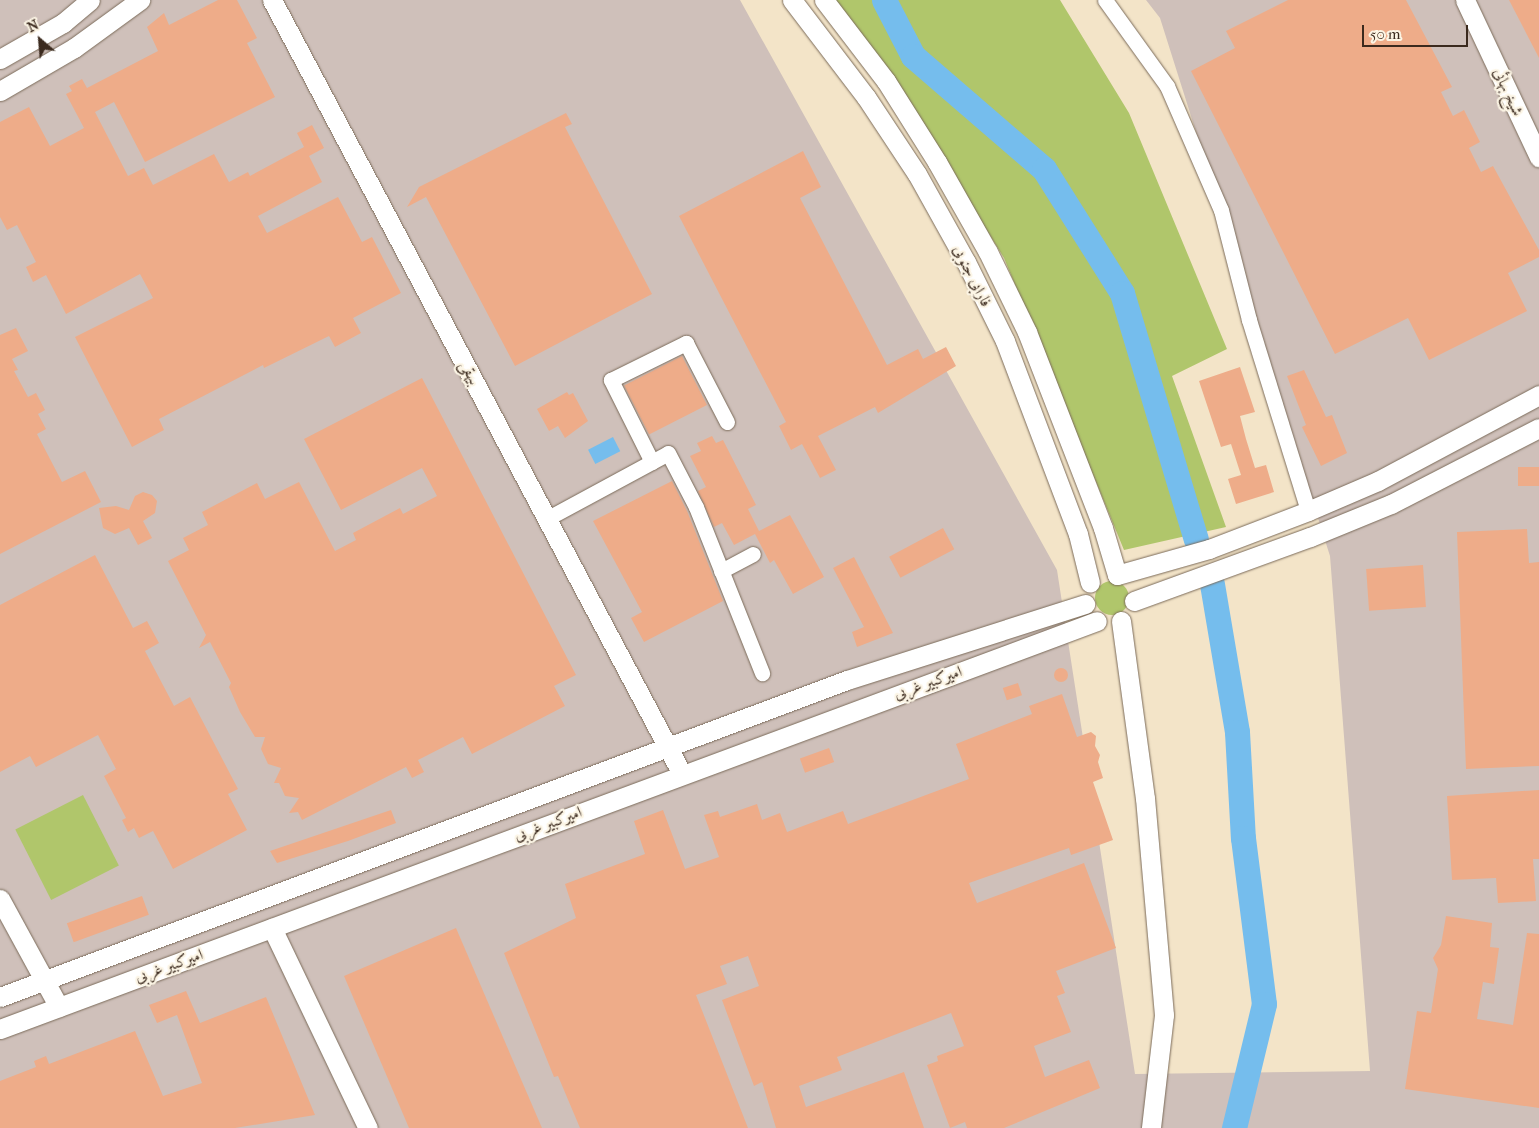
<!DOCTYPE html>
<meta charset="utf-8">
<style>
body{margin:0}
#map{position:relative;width:1539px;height:1128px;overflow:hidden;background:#f3e4c8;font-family:"IM FELL French Canon",Amiri,serif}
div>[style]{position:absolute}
.industrial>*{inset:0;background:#cfc0ba}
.green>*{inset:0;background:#b0c66b;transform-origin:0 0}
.round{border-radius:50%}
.water>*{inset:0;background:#75bded;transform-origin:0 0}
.river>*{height:25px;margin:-12.5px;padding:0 12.5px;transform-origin:12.5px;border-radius:12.5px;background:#75bded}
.building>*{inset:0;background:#eeac89;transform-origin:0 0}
.roads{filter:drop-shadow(0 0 1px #7b6b5a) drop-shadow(0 0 1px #7b6b5a)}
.minor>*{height:15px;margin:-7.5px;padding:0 7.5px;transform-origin:7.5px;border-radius:7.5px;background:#fff}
.tertiary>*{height:19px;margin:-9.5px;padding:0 9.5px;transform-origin:9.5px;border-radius:9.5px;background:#fff}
span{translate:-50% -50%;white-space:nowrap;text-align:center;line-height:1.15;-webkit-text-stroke:4.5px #fcf5e5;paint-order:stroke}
.street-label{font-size:16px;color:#3b2a1e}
.north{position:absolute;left:15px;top:15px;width:50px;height:50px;-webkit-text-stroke:4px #fcf5e5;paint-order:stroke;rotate:333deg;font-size:14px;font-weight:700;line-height:20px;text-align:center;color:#3b2a1e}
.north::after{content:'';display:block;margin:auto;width:18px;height:22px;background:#3b2a1e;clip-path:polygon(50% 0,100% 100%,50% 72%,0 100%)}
.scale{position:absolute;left:1362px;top:25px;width:106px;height:22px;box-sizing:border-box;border:2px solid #3b2a1e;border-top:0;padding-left:6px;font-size:15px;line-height:18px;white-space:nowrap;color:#3b2a1e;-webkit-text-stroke:4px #fcf5e5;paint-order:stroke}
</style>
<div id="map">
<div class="industrial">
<div style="clip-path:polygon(0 0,740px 0,1057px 570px,1135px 1074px,1370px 1071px,1330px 556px,1160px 18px,1146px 0,1539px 0,1539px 1128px,0 1128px)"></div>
</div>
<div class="green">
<div style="clip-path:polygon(834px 0,1060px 0,1129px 113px,1227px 349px,1172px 376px,1226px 527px,1124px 550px,1004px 258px,919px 121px)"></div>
<div class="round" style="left:1095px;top:581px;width:34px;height:34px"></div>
<div style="left:83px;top:795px;width:79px;height:76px;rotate:63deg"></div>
</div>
<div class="water">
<div style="left:613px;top:437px;width:16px;height:28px;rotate:63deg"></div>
</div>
<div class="river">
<div style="left:884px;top:0;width:63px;rotate:62.6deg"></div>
<div style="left:913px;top:56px;width:173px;rotate:40.8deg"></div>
<div style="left:1044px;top:169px;width:146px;rotate:57.8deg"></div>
<div style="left:1122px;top:293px;width:257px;rotate:73.3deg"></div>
<div style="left:1212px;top:584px;width:150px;rotate:80.4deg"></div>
<div style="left:1237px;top:732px;width:106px;rotate:86.8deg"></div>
<div style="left:1243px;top:838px;width:167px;rotate:82.8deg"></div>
<div style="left:1264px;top:1004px;width:128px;rotate:103.6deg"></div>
</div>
<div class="building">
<div style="clip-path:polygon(218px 0,237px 0,257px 38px,247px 43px,275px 97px,145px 162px,114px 102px,95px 112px,128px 176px,144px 168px,153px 185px,214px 154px,229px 182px,248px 172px,250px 176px,304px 147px,297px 133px,312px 125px,324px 148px,309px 156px,322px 182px,258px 216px,267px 233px,338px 197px,362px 242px,372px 237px,401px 293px,353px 318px,361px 333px,335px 347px,329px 336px,264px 368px,263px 365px,159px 419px,164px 430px,132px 447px,75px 337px,153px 298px,140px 274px,66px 314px,46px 275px,33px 282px,26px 267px,36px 262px,17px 225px,7px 230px,0 217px,0 122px,29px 107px,50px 146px,84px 128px,66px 94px,72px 91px,69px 86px,82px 79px,87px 88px,158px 51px,147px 27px,164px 13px,169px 25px)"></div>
<div style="clip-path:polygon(1288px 0,1406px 0,1452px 87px,1441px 92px,1453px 116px,1464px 110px,1480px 142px,1469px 148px,1481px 172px,1493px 166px,1539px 250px,1539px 257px,1508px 273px,1527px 311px,1429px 360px,1408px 318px,1335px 354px,1191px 71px,1235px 48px,1226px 31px)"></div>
<div style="clip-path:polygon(1509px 0,1539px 0,1539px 58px)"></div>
<div style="clip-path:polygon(566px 113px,572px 124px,565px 127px,652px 294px,515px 366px,426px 197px,407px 207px,419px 187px)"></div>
<div style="clip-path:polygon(803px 151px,821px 187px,800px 198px,887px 365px,918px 349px,923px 359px,946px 347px,956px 366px,878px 413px,875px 407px,818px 436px,836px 470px,820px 478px,802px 444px,791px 450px,779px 426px,786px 422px,679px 216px)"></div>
<div style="clip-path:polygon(16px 328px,28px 351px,12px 359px,18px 370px,14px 371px,28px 397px,36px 393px,45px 410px,38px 414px,46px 429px,37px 434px,62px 482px,85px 471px,101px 502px,0 554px,0 335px)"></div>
<div style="left:682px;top:356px;width:55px;height:65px;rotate:63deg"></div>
<div style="clip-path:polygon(1240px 367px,1255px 412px,1240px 416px,1246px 439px,1255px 468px,1266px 465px,1274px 492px,1236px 504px,1228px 479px,1241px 475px,1231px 444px,1221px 447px,1199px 381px)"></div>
<div style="clip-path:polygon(1304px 370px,1326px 417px,1332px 415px,1347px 453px,1321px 466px,1302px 427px,1306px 425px,1287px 376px)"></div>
<div style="clip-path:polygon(422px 378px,576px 675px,554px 686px,565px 706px,472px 754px,463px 737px,418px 760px,424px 772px,412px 778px,406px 767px,302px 820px,298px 812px,289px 813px,299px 798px,285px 796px,279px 783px,274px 783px,281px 768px,268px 764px,261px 749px,265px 737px,255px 737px,240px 712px,229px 687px,231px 683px,210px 642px,199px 648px,206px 635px,168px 561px,189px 550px,183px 538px,208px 525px,202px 512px,257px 483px,265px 499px,299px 482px,335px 551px,356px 540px,353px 533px,400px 508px,403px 514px,437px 496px,422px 468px,341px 510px,304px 439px)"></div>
<div style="clip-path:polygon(567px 392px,569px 395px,573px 393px,588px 421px,565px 438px,558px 426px,549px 431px,537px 409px)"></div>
<div style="clip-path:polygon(712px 436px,716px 443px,723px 440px,756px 505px,748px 509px,759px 531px,790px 515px,824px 577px,793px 594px,774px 560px,770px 563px,755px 534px,734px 545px,722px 523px,714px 527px,698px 491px,706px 487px,690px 456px,701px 451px,697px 443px)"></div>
<div style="left:1539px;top:467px;width:19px;height:21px;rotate:90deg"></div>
<div style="clip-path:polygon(672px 481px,687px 511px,723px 601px,644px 642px,631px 618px,642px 612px,593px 521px)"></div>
<div style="clip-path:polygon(143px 492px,152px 495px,157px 501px,155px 513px,143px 521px,152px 538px,138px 545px,129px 528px,115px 534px,103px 528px,99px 508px,116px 506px,129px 510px,135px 496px)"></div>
<div style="left:943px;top:528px;width:24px;height:61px;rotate:62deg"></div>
<div style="clip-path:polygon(1527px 529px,1529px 563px,1539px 562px,1539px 766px,1466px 769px,1457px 532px)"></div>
<div style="clip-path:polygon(95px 555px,133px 628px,147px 621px,159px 643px,145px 651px,174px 706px,190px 697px,238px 789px,228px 794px,247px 830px,173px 869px,153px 831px,139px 838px,134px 828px,128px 832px,122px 820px,126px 818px,104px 776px,116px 769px,98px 735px,36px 767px,30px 756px,0 772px,0 605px)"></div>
<div style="clip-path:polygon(854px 557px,893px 633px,857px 647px,852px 632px,864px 627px,833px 568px)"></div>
<div style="left:1423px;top:565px;width:42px;height:57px;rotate:86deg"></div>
<div class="round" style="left:1054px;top:668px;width:14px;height:14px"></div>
<div style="left:1018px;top:683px;width:13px;height:16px;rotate:72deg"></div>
<div style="clip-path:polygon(1062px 694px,1077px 737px,1091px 732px,1096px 736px,1095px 746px,1100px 755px,1098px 762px,1103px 778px,1093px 782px,1113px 840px,1071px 855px,1069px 848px,969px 883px,977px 903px,1084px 863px,1116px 948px,1056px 971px,1065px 993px,1057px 996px,1071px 1032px,1034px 1046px,1045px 1077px,1089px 1060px,1100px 1088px,1004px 1128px,967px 1128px,965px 1122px,950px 1128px,927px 1065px,938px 1061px,937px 1056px,964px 1046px,951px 1013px,837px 1057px,842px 1070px,799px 1086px,806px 1107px,904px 1072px,924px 1128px,776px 1128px,762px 1082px,754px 1086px,722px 1000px,759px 986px,748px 956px,720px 966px,727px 984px,696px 995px,748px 1128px,580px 1128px,558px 1076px,554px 1077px,504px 953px,576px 918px,565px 884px,645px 854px,634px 821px,663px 810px,685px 869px,719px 857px,704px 815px,718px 811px,720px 817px,757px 804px,762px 820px,780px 813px,787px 832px,843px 811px,848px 824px,969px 779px,956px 744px,1032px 714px,1029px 706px)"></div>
<div style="left:829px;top:748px;width:15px;height:31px;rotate:70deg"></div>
<div style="clip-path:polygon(1539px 790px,1539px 859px,1533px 859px,1536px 901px,1498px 903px,1496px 878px,1452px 880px,1447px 796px)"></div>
<div style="clip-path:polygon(391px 810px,396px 823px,348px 841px,277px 863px,270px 851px)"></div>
<div style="left:142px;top:896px;width:20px;height:80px;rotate:70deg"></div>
<div style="clip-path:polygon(1446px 916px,1492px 923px,1490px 947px,1499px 948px,1494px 984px,1483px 982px,1477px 1019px,1513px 1025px,1527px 933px,1539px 934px,1539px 1108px,1405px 1089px,1417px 1011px,1431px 1013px,1438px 969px,1433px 958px,1441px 945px)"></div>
<div style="clip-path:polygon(456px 928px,542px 1128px,409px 1128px,344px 976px)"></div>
<div style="clip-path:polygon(186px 991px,200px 1023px,266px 997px,315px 1115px,235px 1128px,0 1128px,0 1081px,36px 1067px,34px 1061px,46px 1056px,49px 1064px,135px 1031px,163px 1096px,202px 1083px,177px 1015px,157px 1023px,149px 1005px)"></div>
</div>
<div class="roads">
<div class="minor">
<div style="left:1105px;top:0;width:106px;rotate:54.2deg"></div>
<div style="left:1167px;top:86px;width:135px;rotate:66.5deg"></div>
<div style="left:1221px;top:210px;width:114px;rotate:75.7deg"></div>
<div style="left:1249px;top:320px;width:200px;rotate:72.8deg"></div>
<div style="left:652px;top:462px;width:92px;rotate:-116.6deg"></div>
<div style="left:611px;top:380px;width:84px;rotate:-26.3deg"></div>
<div style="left:686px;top:343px;width:89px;rotate:62.6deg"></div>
<div style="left:548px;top:518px;width:136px;rotate:-28.4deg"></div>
<div style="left:668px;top:453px;width:61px;rotate:62.6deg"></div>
<div style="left:696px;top:507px;width:179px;rotate:68.3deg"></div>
<div style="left:721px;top:571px;width:36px;rotate:-28deg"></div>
</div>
<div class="tertiary">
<div style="left:272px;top:0;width:876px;rotate:62.09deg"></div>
<div style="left:792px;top:0;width:122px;rotate:52.7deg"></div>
<div style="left:866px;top:97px;width:92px;rotate:56.5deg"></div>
<div style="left:917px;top:174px;width:101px;rotate:60.9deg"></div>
<div style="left:966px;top:262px;width:88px;rotate:63.7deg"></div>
<div style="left:1005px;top:341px;width:206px;rotate:69.3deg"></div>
<div style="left:1078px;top:534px;width:50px;rotate:76.2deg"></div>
<div style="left:824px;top:0;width:102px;rotate:52.6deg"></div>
<div style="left:886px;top:81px;width:96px;rotate:57.8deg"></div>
<div style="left:937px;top:162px;width:103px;rotate:60.5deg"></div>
<div style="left:988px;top:252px;width:89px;rotate:64deg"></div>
<div style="left:1027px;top:332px;width:210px;rotate:68.8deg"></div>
<div style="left:1103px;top:528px;width:49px;rotate:73.4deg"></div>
<div style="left:1117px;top:575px;width:96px;rotate:-15.8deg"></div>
<div style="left:1209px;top:549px;width:106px;rotate:-21deg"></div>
<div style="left:1308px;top:511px;width:76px;rotate:-23.2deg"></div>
<div style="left:1378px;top:481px;width:183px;rotate:-28.1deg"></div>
<div style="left:1465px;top:0;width:174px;rotate:64.8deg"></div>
<div style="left:0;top:59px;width:73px;rotate:-29.7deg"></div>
<div style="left:63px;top:23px;width:35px;rotate:-40deg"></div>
<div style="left:0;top:91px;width:86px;rotate:-30.2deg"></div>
<div style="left:74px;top:48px;width:82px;rotate:-36deg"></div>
<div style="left:1134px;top:601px;width:187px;rotate:-20deg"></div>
<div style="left:1310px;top:537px;width:87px;rotate:-22.2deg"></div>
<div style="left:1391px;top:504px;width:166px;rotate:-27.2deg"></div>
<div style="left:1121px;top:621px;width:179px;rotate:82.3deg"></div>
<div style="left:1145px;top:798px;width:218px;rotate:85deg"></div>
<div style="left:1164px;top:1015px;width:114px;rotate:96.6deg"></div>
<div style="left:0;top:899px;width:123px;rotate:61.4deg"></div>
<div style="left:272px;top:928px;width:222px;rotate:64.4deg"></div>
<div style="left:0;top:997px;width:904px;rotate:-20.52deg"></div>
<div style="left:847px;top:680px;width:250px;rotate:-17.7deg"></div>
<div style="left:0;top:1029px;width:1170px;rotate:-20.4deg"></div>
</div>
</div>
<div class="street-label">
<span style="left:1508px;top:92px;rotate:65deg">شیخ بهائی</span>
<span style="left:972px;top:276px;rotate:63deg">فارابی جنوبی</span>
<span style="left:470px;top:373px;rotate:62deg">بیهقی</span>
<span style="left:928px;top:683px;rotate:-20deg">امیرکبیر غربی</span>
<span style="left:548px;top:824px;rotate:-21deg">امیرکبیر غربی</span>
<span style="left:169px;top:966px;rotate:-20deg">امیرکبیر غربی</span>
</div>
<div class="north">N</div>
<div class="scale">50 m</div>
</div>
